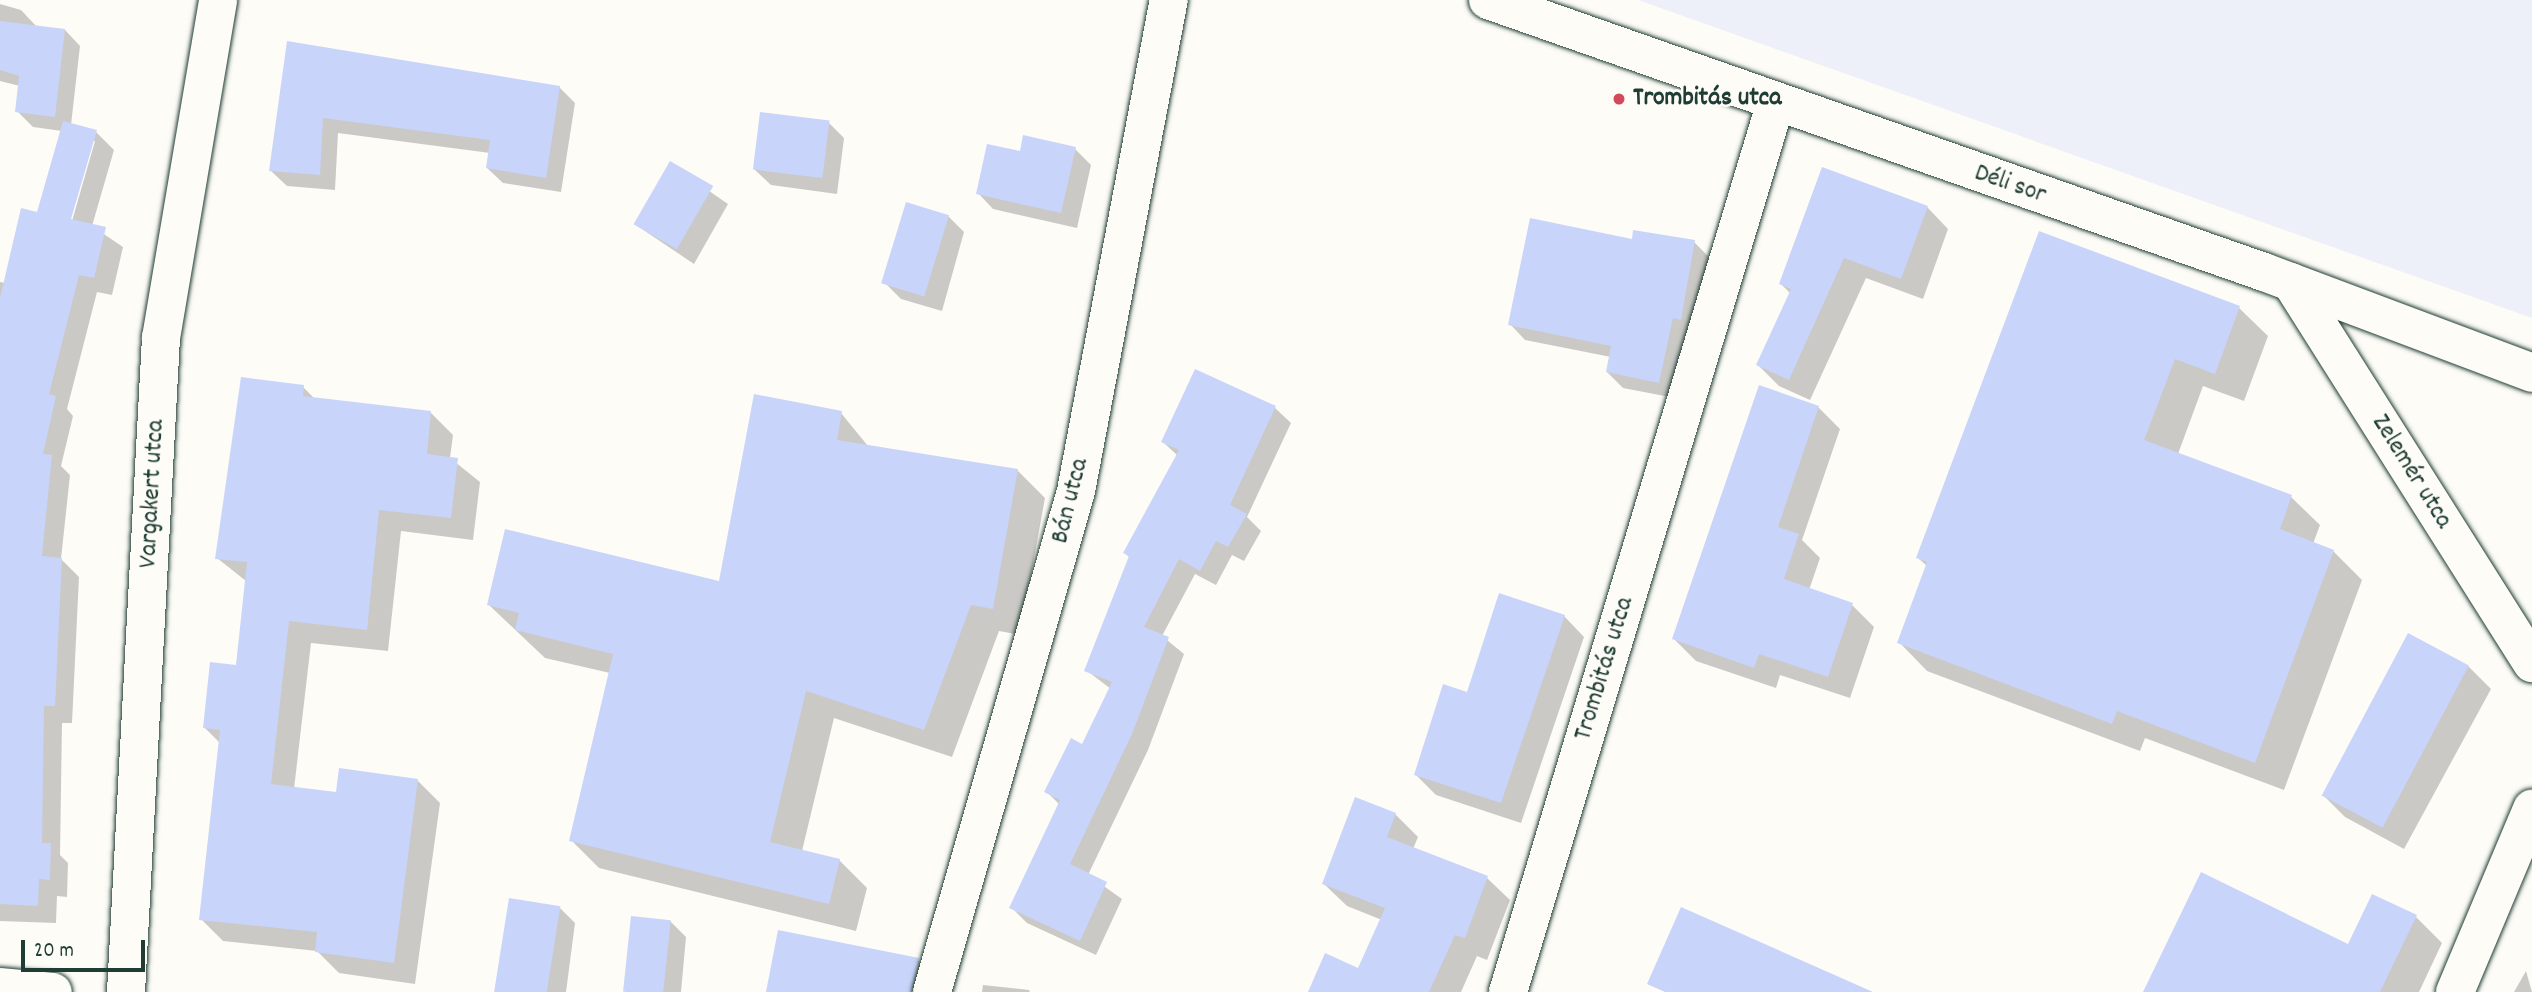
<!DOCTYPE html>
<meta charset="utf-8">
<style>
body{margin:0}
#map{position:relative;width:2532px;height:992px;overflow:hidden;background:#fdfcf7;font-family:Dekko,sans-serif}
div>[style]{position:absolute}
.built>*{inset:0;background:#edf0f8}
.shadow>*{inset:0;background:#0003}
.building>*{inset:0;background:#c9d4fb;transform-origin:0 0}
.roads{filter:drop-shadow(0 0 2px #1f3d34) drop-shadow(0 0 2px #1f3d34)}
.minor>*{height:38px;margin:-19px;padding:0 19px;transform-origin:19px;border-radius:19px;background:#fdfcf7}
.dots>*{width:19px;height:19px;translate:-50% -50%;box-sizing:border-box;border:4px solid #fdfcf7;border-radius:50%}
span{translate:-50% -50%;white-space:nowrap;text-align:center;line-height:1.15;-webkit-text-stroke:5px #fdfcf7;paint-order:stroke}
.poi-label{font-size:26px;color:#1f3d34;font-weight:700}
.left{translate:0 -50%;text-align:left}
.street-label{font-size:26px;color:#1f3d34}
.scale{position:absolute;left:21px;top:940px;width:124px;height:32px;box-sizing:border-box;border:4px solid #1f3d34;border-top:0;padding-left:9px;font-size:21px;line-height:24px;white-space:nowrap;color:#1f3d34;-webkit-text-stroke:5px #fdfcf7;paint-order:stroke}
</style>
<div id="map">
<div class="built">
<div style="clip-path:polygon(1638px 0,2532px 0,2532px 318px)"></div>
</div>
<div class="shadow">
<div style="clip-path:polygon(evenodd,0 4px,21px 10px,37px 27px,65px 30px,80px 46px,71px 125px,96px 132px,114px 150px,92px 226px,123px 247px,112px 295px,97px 292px,67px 409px,73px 416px,61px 466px,70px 475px,61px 559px,79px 577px,72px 723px,62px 723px,60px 855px,68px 863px,67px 897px,57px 896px,56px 923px,0 921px,0 282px,5px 283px,38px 214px,62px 131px,33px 127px,17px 111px,20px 86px,0 81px,0 4px,92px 141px,95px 141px,70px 228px,66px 227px,92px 141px)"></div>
<div style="clip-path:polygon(288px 43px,559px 87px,575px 103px,561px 192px,503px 183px,487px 168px,490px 153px,338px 133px,335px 190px,287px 186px,271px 171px)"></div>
<div style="clip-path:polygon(829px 123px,844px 138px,837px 194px,771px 185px,755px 170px)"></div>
<div style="clip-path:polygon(1075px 149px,1091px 165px,1077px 228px,993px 209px,978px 193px,1021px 153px)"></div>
<div style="clip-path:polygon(670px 164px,728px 204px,694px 264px,636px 225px)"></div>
<div style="clip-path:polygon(1927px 207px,1948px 229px,1923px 299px,1866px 278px,1810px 400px,1779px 386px,1758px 365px,1790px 293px,1781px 284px)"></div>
<div style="clip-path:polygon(948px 216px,964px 232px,942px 311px,901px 299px,885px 283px)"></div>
<div style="clip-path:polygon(2040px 233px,2239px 308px,2268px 336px,2244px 401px,2203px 386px,2178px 454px,2291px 497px,2320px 525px,2313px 544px,2333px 551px,2362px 580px,2284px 790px,2145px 738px,2140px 751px,1927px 671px,1899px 642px,1927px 566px,1918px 558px)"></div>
<div style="clip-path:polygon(1633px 241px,1694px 242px,1710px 258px,1675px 398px,1623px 388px,1607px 372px,1611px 357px,1525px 340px,1510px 324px)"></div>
<div style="clip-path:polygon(303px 387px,315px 399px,431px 413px,453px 435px,450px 458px,480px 482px,473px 540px,401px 531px,388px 651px,311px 643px,294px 789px,338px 794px,418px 781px,440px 803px,415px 984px,339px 973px,317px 951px,223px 941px,201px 919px,220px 743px,205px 728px,237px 667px,246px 581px,217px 558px)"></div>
<div style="clip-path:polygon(1818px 407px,1840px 429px,1802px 540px,1820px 558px,1809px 590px,1852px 605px,1874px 627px,1850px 698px,1780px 675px,1776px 688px,1696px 661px,1674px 639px)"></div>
<div style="clip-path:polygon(1275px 408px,1291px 423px,1247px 517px,1261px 531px,1244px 561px,1232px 555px,1216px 585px,1195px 574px,1162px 636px,1184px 654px,1148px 750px,1088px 875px,1122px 899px,1096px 955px,1027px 923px,1011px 907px,1060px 805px,1047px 792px,1083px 747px,1111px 689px,1086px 670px,1130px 558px,1125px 553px,1178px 456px,1163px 442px)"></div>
<div style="clip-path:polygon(841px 413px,868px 446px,1017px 470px,1045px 498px,1020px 635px,999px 631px,952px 757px,834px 718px,802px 851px,839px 860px,867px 888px,856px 931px,599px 868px,571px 840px,610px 673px,545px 658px,489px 605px,721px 583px)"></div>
<div style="clip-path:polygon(1564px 616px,1584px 637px,1521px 823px,1436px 795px,1416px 775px,1468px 694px)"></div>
<div style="clip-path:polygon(2468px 666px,2491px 689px,2404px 849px,2345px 817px,2323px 795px)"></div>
<div style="clip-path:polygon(1395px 814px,1418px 837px,1413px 849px,1487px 878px,1510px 900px,1487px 960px,1477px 956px,1461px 992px,1310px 992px,1359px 970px,1382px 920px,1347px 906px,1324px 884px)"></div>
<div style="clip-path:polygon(559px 907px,575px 923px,566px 992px,498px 992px)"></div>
<div style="clip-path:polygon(2416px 917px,2442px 943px,2419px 992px,2145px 992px,2349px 946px)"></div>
<div style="clip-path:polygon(670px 921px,686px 937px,681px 992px,625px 992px)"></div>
<div style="clip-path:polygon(918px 960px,941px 982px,938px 992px,766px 992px)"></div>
<div style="clip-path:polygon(2526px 971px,2532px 992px,2514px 992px)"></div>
<div style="clip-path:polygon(983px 985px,1029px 990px,1030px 992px,982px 992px)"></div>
</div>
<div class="building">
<div style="clip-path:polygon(0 21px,65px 29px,55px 117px,15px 112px,19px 76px,0 70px)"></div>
<div style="clip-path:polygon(287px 41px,560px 86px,546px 178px,486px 168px,490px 140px,323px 118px,320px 175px,269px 171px)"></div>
<div style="left:760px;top:112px;width:70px;height:58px;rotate:7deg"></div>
<div style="clip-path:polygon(63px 121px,97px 130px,71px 219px,106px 227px,94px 278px,79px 275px,49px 394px,56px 396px,43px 454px,52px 455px,42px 556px,62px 558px,55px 706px,44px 706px,42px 843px,51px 843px,50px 880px,39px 879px,38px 906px,0 904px,0 298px,21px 208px,37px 212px)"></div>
<div style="clip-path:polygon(1023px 135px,1076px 147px,1061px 213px,976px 194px,987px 144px,1020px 151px)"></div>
<div style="left:670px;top:161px;width:50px;height:73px;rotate:30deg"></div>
<div style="clip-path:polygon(1822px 167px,1928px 206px,1901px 279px,1844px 258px,1789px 380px,1756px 365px,1791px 289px,1779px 284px)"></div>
<div style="left:906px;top:202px;width:45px;height:85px;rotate:17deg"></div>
<div style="clip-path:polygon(1530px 218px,1632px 239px,1633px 230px,1695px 240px,1681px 320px,1673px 318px,1659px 383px,1606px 372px,1611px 346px,1508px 325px)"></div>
<div style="clip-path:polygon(2039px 231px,2240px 306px,2215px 374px,2175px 359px,2144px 440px,2292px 495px,2280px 529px,2334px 550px,2255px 763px,2117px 711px,2112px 724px,1897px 643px,1927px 562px,1916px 558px)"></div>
<div style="clip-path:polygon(1195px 369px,1276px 406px,1230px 505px,1247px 514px,1228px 547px,1216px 541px,1200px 571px,1179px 559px,1144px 627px,1169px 637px,1132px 734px,1070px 864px,1107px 882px,1080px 941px,1009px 908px,1060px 800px,1044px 792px,1071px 738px,1082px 744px,1112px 682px,1084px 671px,1129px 556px,1123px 553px,1179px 450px,1161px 442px)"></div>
<div style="clip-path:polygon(241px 377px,304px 385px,303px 396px,431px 411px,427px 454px,458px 458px,451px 518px,379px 510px,367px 630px,289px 621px,271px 784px,336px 792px,339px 768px,418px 779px,394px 963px,315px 952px,317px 932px,199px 920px,220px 730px,203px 728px,210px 662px,236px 665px,247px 562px,215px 559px)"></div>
<div style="clip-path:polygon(1759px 385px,1819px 406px,1778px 527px,1799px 534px,1784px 579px,1853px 603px,1828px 677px,1759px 654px,1754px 668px,1672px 639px)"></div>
<div style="clip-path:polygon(754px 394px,842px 411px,837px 440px,1018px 469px,993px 609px,971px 605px,924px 730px,806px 691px,770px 842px,840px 859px,829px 904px,569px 841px,613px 654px,515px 630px,519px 613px,487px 605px,505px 529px,719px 581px)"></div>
<div style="clip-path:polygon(1499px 593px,1565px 615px,1501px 803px,1414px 775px,1443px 684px,1467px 692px)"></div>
<div style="left:2408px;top:633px;width:69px;height:184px;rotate:28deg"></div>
<div style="clip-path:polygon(1355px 797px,1396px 813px,1387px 837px,1488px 876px,1465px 938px,1455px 935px,1429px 992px,1308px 992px,1325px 953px,1358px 968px,1385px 908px,1322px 884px)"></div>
<div style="clip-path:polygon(2201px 872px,2348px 944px,2372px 894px,2417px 915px,2380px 992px,2143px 992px)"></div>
<div style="left:509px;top:898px;width:52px;height:95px;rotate:9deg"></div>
<div style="clip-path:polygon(1681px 907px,1873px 992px,1665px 992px,1647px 984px)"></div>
<div style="left:631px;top:916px;width:40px;height:76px;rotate:6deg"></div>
<div style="clip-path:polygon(778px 930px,919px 958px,911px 992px,766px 992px)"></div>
</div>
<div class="roads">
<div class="minor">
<div style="left:1488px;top:0;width:822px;rotate:19.32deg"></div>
<div style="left:2264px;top:272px;width:286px;rotate:20.6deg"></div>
<div style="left:2291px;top:282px;width:451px;rotate:57.7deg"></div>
<div style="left:0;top:987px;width:53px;rotate:5.4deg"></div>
<div style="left:126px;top:992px;width:655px;rotate:-86.94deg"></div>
<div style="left:161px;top:338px;width:343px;rotate:-80.4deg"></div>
<div style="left:932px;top:992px;width:521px;rotate:-73.96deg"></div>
<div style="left:1076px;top:491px;width:500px;rotate:-79.3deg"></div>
<div style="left:1508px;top:992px;width:926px;rotate:-73.25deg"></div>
<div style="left:2455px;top:992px;width:199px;rotate:-67.2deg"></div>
</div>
</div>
<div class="dots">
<div style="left:1619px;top:99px;background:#d1495b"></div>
</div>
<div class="poi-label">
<span class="left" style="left:1633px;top:99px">Trombitás utca</span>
</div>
<div class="street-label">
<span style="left:2010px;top:185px;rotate:19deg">Déli sor</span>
<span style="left:2411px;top:472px;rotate:58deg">Zelemér utca</span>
<span style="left:153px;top:494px;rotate:-87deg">Vargakert utca</span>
<span style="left:1071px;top:501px;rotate:-76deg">Bán utca</span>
<span style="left:1605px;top:669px;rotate:-73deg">Trombitás utca</span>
</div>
<div class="scale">20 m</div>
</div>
